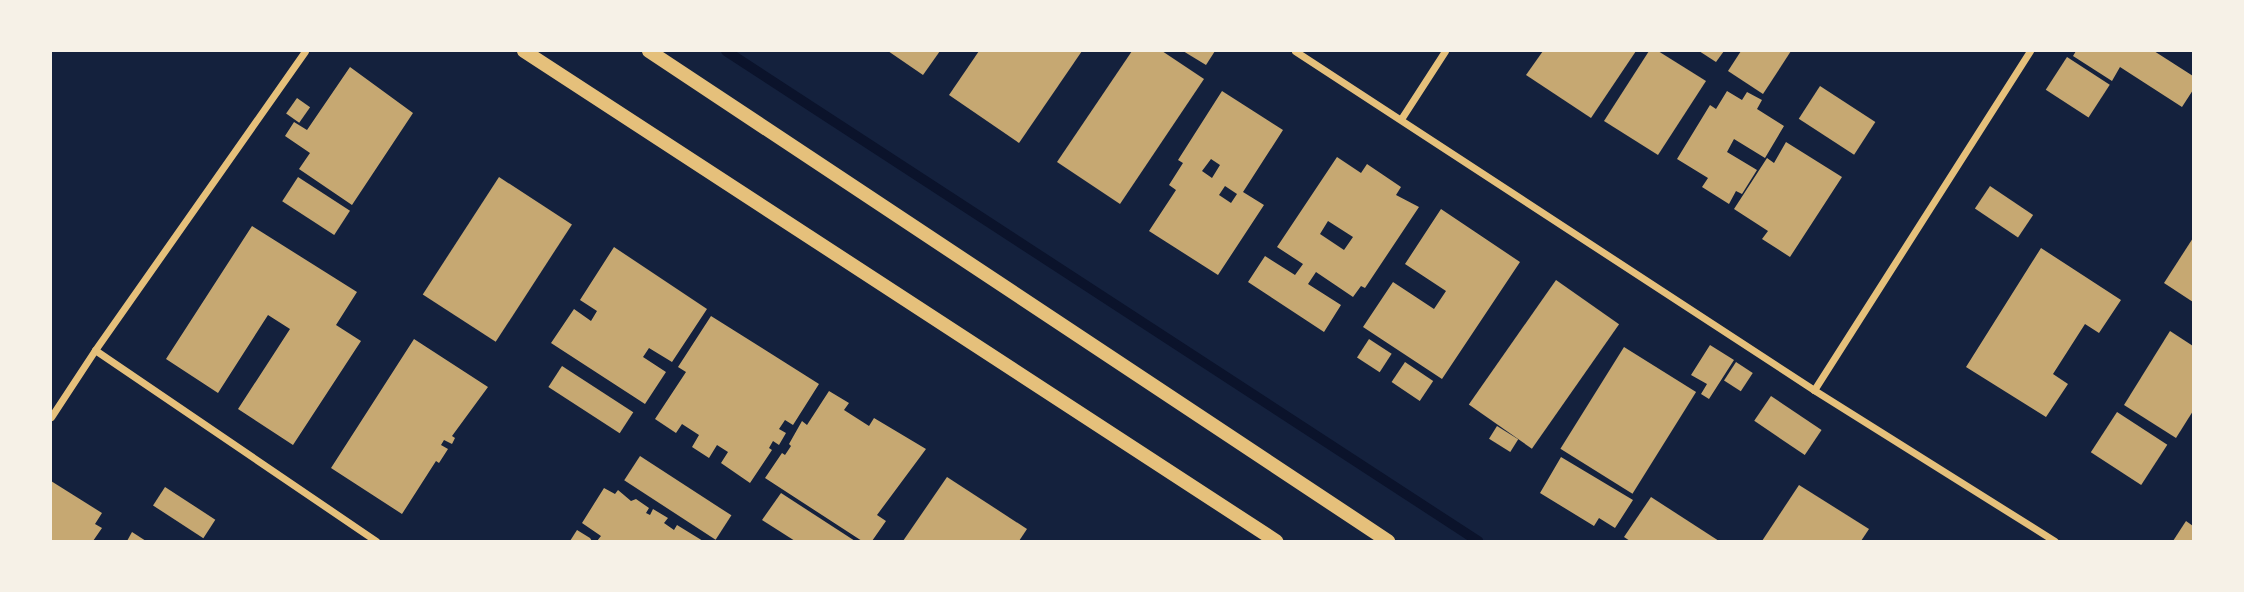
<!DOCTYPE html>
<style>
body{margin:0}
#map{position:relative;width:2244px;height:592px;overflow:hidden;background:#14213d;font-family:"Public Sans",sans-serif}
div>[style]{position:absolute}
.stream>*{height:10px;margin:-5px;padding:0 5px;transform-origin:5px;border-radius:5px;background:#0b132b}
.building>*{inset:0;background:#c6a872;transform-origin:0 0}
.minor>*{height:7px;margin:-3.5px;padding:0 3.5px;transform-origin:3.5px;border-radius:3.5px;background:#e5c07b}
.secondary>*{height:14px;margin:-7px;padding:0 7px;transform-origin:7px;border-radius:7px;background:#e5c07b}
span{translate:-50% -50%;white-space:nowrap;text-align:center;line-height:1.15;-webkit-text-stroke:7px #f6f1e7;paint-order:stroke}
.frame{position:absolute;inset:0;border:52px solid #f6f1e7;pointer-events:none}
</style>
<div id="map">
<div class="stream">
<div style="left:726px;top:51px;width:898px;rotate:33.09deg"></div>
</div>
<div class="building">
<div style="clip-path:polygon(888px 51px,940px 51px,923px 75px)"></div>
<div style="clip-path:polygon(979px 51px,1082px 51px,1019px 143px,949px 95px)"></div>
<div style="clip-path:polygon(1132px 51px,1162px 51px,1204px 79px,1120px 204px,1057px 162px)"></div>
<div style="clip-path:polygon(1183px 51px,1215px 51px,1206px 65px)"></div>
<div style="clip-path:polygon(1543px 51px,1636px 51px,1591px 118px,1526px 75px)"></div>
<div style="clip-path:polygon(1649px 51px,1658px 51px,1706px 81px,1658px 155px,1604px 121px)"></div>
<div style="clip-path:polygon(1699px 51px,1724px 51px,1716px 62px)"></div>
<div style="clip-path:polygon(1741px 51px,1791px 51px,1763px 94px,1728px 71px)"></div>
<div style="clip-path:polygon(2076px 51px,2154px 51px,2193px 76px,2193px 90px,2182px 107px,2120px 67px,2112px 81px,2073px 56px)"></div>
<div style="left:2067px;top:57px;width:51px;height:39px;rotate:33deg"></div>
<div style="clip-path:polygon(350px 67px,413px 113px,352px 205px,299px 169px,310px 153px,285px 136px,294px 122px,307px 130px)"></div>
<div style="left:1820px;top:86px;width:66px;height:39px;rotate:33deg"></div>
<div style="clip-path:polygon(evenodd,1222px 91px,1283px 130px,1243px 192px,1264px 205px,1218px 275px,1149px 231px,1176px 190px,1169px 185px,1183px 163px,1178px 160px,1222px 91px,1211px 159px,1220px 165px,1212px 178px,1202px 171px,1211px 159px,1222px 91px,1225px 186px,1237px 194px,1231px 203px,1219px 195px,1225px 186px)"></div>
<div style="clip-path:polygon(1727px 91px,1742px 100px,1747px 92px,1762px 100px,1757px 109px,1784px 126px,1765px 158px,1734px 139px,1727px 152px,1757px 170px,1742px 194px,1736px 191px,1729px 204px,1702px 187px,1708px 178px,1677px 159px,1710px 105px,1716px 109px)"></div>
<div style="left:297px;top:98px;width:16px;height:19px;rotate:35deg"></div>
<div style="clip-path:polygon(1786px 142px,1842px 177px,1790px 257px,1762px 239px,1768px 231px,1734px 209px,1767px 158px,1774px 163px)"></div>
<div style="clip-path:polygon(evenodd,1337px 157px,1361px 173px,1367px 164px,1401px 187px,1396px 195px,1419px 207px,1365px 288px,1361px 286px,1353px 297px,1316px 272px,1308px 284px,1341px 305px,1324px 332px,1248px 282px,1265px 256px,1295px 275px,1303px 264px,1277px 247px,1337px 157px,1328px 221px,1353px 237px,1344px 250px,1320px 234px,1328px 221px)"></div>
<div style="left:298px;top:177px;width:62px;height:29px;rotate:33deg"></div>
<div style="left:499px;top:177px;width:87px;height:140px;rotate:33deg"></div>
<div style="left:1990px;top:186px;width:52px;height:27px;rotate:34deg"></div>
<div style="clip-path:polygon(1441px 209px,1520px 262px,1442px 379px,1363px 327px,1393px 282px,1434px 309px,1446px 291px,1405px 264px)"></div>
<div style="clip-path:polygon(252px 226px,357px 292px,336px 325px,361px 341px,293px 445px,238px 409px,290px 329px,268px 315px,218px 393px,166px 359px)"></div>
<div style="clip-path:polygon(2193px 238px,2193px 302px,2164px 283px)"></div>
<div style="clip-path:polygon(614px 247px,707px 309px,672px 362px,649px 348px,643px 357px,666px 372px,645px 404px,551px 343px,574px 309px,591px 321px,597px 311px,580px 300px)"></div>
<div style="clip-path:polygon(2041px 248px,2121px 300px,2099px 333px,2085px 324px,2053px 374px,2068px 384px,2046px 417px,1966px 367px)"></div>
<div style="left:1556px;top:280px;width:77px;height:152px;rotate:35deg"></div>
<div style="clip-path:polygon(711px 316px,819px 384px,793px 425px,785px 420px,779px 429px,786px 433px,779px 445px,773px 441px,769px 448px,772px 450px,750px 483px,721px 463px,728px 452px,717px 445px,709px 458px,692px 447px,699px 435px,682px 424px,676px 433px,655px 419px,686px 372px,678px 367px)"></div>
<div style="clip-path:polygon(2170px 331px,2193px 346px,2193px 411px,2176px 438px,2124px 405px)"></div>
<div style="clip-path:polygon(414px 339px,488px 387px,452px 436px,455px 438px,452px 444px,444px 440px,441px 445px,448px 449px,439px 463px,436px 461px,402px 514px,331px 468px)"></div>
<div style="left:1369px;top:339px;width:27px;height:22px;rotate:33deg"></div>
<div style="clip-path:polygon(1710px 345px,1734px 360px,1709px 399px,1701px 394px,1707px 384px,1691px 375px)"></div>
<div style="left:1624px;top:347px;width:85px;height:120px;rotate:32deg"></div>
<div style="left:1405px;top:362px;width:34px;height:24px;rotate:34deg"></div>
<div style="left:1736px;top:362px;width:20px;height:22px;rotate:33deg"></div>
<div style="left:562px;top:366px;width:85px;height:25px;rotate:33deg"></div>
<div style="clip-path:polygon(829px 391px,849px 403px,844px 410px,869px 426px,874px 418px,926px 449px,877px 515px,886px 521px,872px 541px,862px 541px,765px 478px,782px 453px,785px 455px,791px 446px,789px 444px,802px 421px,807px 425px)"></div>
<div style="left:1771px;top:396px;width:61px;height:30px;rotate:34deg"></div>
<div style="left:2117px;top:412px;width:60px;height:48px;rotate:33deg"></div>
<div style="left:1497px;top:426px;width:25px;height:15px;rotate:32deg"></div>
<div style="left:640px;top:456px;width:109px;height:29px;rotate:33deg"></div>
<div style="clip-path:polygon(1561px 457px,1633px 500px,1615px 528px,1599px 518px,1594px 526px,1540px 493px)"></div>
<div style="clip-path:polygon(947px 477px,1027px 529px,1019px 541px,903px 541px)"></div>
<div style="clip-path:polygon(51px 481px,102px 513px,95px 524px,102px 528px,93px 541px,51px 541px)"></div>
<div style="clip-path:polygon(1799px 485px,1869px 529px,1861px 541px,1762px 541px)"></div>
<div style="left:165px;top:487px;width:60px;height:22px;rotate:33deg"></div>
<div style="clip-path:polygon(604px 488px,615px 494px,618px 490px,631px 501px,636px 499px,649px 508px,646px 513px,650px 515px,653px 509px,668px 518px,664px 523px,674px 530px,677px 525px,703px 541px,597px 541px,601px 536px,582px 523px)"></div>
<div style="clip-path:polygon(781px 493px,855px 541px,795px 541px,762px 520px)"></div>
<div style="clip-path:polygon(1651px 497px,1719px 541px,1630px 541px,1624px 537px)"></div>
<div style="clip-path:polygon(2186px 521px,2193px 526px,2193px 541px,2173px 541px)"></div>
<div style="clip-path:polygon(577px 530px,590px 538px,592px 541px,570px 541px)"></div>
<div style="clip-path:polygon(132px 532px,146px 541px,127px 541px)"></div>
</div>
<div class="minor">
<div style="left:1295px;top:51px;width:620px;rotate:33.15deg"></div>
<div style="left:1814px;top:390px;width:284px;rotate:32.1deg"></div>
<div style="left:1401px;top:119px;width:81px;rotate:-57.1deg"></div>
<div style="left:95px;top:350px;width:340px;rotate:34.2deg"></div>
<div style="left:1814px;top:390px;width:402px;rotate:-57.5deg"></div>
<div style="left:51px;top:417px;width:80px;rotate:-56.7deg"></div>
<div style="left:95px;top:350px;width:365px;rotate:-54.9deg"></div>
</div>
<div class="secondary">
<div style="left:524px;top:51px;width:898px;rotate:33.09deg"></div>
<div style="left:649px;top:51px;width:887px;rotate:33.55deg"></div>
</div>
<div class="frame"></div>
</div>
